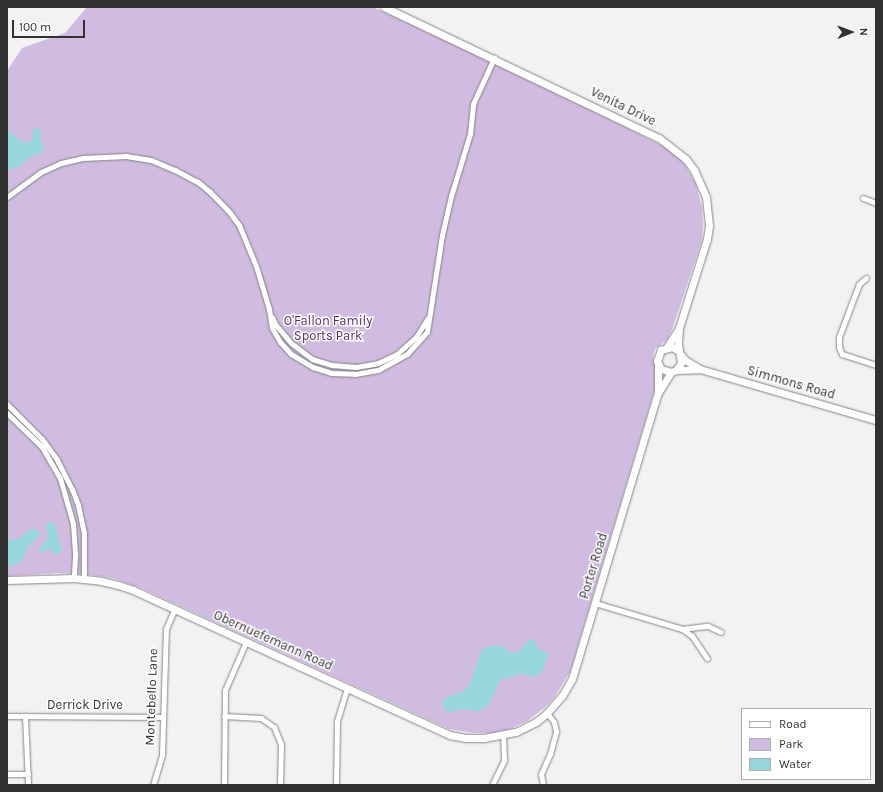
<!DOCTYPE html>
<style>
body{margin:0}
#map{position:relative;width:883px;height:792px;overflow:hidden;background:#f4f1f5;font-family:Karla,sans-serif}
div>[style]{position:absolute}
.green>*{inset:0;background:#d1bce1}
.water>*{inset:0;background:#97d7dc}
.roads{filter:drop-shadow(0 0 1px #858387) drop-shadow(0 0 1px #858387)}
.street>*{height:5px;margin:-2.5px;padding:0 2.5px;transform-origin:2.5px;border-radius:2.5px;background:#fff}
.secondary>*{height:7px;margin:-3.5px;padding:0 3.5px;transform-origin:3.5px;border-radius:3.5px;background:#fff}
span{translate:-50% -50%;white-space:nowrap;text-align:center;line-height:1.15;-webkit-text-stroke:3px #fff;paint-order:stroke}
.street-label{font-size:13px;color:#323132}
.park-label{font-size:13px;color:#523166}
.frame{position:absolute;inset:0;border:8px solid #323132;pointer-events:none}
.legend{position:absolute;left:741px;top:708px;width:130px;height:72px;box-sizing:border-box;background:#fff;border:1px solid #adadad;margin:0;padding:5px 7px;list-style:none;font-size:12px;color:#323132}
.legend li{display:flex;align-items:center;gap:8px;height:20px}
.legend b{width:20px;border:1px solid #adadad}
.north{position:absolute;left:831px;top:12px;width:40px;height:40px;-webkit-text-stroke:3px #fff;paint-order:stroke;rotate:89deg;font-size:11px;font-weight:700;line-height:16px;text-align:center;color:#323132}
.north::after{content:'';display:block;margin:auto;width:14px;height:18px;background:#323132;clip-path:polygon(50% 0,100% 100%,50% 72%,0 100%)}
.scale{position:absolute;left:12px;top:20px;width:73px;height:18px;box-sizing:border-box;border:2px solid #323132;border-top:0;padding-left:5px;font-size:12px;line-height:14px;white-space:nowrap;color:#323132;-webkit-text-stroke:3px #fff;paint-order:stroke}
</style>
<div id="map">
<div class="green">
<div style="clip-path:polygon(87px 7px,373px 7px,523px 76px,673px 151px,685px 165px,696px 184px,702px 207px,703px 223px,702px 240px,672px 330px,667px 340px,655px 349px,653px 357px,657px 373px,656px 385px,570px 672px,554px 698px,544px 708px,527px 721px,510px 729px,492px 733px,474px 733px,449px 729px,141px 588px,112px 578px,85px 574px,58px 573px,7px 576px,7px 71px,22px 48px,65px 33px)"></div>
</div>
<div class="water">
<div style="clip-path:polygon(34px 128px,39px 128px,43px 150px,41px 153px,26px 159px,21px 166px,12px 168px,7px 171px,7px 130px,20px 141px,27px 143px,32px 140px)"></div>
<div style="clip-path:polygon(48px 522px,52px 522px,55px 526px,62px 550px,58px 554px,55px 554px,50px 549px,39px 552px,38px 551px,48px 537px,46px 527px)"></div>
<div style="clip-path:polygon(31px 529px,39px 531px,40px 535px,28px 547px,22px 560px,17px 564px,7px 566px,7px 539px,14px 540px,21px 537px,25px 533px)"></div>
<div style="clip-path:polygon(529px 640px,535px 641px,538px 649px,548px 653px,542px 673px,534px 677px,521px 674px,500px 680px,489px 704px,479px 711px,460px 709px,449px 713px,444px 709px,442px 702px,448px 696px,461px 693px,470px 684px,482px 649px,490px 646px,502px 646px,511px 653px,518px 652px)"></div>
</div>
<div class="roads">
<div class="street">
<div style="left:7px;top:197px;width:42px;rotate:-36.3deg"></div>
<div style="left:41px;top:172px;width:22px;rotate:-24deg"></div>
<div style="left:61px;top:163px;width:23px;rotate:-13deg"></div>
<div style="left:83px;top:158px;width:43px;rotate:-2.7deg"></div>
<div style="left:126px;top:156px;width:25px;rotate:9deg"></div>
<div style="left:151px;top:160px;width:26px;rotate:23deg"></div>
<div style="left:175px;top:170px;width:26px;rotate:28deg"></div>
<div style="left:198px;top:182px;width:16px;rotate:40deg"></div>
<div style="left:210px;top:192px;width:29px;rotate:46deg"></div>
<div style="left:230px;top:213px;width:15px;rotate:53deg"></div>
<div style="left:239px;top:225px;width:44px;rotate:67.5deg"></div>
<div style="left:256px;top:266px;width:45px;rotate:73.2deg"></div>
<div style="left:269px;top:309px;width:19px;rotate:81deg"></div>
<div style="left:272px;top:328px;width:16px;rotate:60deg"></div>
<div style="left:280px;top:342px;width:16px;rotate:47deg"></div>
<div style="left:291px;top:354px;width:26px;rotate:31deg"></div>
<div style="left:313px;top:367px;width:19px;rotate:18deg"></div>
<div style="left:331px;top:373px;width:24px;rotate:2deg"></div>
<div style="left:355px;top:374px;width:23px;rotate:-10deg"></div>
<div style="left:378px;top:370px;width:33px;rotate:-29deg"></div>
<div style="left:407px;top:354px;width:30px;rotate:-48deg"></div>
<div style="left:427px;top:332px;width:98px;rotate:-81.2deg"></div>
<div style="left:442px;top:235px;width:40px;rotate:-77deg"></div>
<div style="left:451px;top:196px;width:65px;rotate:-73deg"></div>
<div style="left:470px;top:134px;width:30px;rotate:-84deg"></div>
<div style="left:473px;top:104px;width:51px;rotate:-65.5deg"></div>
<div style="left:863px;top:198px;width:14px;rotate:21deg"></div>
<div style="left:866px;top:278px;width:9px;rotate:139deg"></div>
<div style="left:859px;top:284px;width:57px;rotate:110.7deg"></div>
<div style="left:839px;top:337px;width:10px;rotate:90deg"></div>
<div style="left:839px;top:347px;width:8px;rotate:67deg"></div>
<div style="left:842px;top:354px;width:36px;rotate:18deg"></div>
<div style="left:272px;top:317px;width:8px;rotate:67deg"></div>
<div style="left:275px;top:324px;width:25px;rotate:50deg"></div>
<div style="left:291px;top:343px;width:26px;rotate:37deg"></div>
<div style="left:312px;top:359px;width:21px;rotate:17deg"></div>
<div style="left:332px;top:365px;width:24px;rotate:5deg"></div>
<div style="left:356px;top:367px;width:22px;rotate:-10deg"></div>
<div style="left:378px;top:363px;width:21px;rotate:-25deg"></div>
<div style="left:397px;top:354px;width:25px;rotate:-42deg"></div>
<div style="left:416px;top:337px;width:22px;rotate:-58deg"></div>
<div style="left:7px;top:404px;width:49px;rotate:45deg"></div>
<div style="left:42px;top:439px;width:26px;rotate:54deg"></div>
<div style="left:57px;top:460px;width:33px;rotate:63deg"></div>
<div style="left:72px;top:489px;width:17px;rotate:69deg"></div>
<div style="left:78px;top:505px;width:29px;rotate:78deg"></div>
<div style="left:84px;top:533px;width:46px;rotate:90deg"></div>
<div style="left:7px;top:413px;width:49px;rotate:44.2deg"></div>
<div style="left:42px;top:447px;width:36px;rotate:60deg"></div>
<div style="left:60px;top:478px;width:48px;rotate:74.2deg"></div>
<div style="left:73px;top:524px;width:32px;rotate:86deg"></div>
<div style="left:75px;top:556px;width:22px;rotate:93deg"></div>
<div style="left:595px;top:603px;width:91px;rotate:16.6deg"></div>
<div style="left:682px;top:629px;width:26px;rotate:-7deg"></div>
<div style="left:708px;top:626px;width:14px;rotate:25deg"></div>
<div style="left:682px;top:629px;width:12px;rotate:35deg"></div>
<div style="left:692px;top:636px;width:27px;rotate:56deg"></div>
<div style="left:7px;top:716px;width:155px;rotate:0.4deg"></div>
<div style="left:25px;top:716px;width:69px;rotate:87.5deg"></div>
<div style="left:224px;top:716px;width:37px;rotate:3deg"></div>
<div style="left:261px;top:718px;width:16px;rotate:35deg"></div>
<div style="left:274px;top:727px;width:18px;rotate:68deg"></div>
<div style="left:281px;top:744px;width:41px;rotate:91.4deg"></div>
<div style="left:7px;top:774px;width:21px"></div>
<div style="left:153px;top:785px;width:31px;rotate:-73deg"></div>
<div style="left:162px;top:755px;width:126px;rotate:-88.2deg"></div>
<div style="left:166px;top:629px;width:21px;rotate:-67deg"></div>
<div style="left:224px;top:785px;width:95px;rotate:-89.4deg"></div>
<div style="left:225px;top:690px;width:52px;rotate:-66.4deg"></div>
<div style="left:336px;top:785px;width:64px;rotate:-89.1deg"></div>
<div style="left:337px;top:721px;width:34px;rotate:-73deg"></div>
<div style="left:492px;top:785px;width:28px;rotate:-64deg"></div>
<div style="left:504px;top:760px;width:25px;rotate:-92deg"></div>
<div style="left:543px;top:785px;width:11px;rotate:-100deg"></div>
<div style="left:541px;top:774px;width:22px;rotate:-66deg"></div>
<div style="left:550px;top:754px;width:24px;rotate:-75deg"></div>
<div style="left:556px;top:731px;width:9px;rotate:-103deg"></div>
<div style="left:554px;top:722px;width:11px;rotate:-128deg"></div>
</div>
<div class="secondary">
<div style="left:384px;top:7px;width:305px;rotate:25.5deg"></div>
<div style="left:659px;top:138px;width:34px;rotate:38deg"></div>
<div style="left:686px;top:159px;width:14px;rotate:54deg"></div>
<div style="left:694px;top:170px;width:30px;rotate:66deg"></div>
<div style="left:706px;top:197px;width:29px;rotate:84deg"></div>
<div style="left:709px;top:226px;width:13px;rotate:99deg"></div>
<div style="left:707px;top:239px;width:93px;rotate:107.5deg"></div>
<div style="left:679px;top:328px;width:16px;rotate:94deg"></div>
<div style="left:678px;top:344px;width:19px;rotate:81deg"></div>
<div style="left:681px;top:363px;width:9px;rotate:126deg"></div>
<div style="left:676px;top:370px;width:5px;rotate:158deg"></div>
<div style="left:671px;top:372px;width:10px;rotate:-163deg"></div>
<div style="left:661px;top:369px;width:9px;rotate:-117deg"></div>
<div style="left:657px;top:361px;width:12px;rotate:-70deg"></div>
<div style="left:661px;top:350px;width:11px;rotate:-15deg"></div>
<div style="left:672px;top:347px;width:8px;rotate:30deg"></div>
<div style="left:667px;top:347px;width:20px;rotate:-57deg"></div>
<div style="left:681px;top:355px;width:6px;rotate:51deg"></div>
<div style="left:685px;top:360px;width:17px;rotate:31deg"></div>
<div style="left:676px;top:370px;width:24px;rotate:-2deg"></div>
<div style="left:700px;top:369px;width:183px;rotate:16.2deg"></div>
<div style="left:658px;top:391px;width:26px;rotate:-90deg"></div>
<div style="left:7px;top:580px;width:67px;rotate:-1.7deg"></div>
<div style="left:74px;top:578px;width:27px;rotate:6deg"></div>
<div style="left:101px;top:581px;width:17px;rotate:13deg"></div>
<div style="left:118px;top:585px;width:16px;rotate:18deg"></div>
<div style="left:133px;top:590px;width:349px;rotate:24.6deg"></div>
<div style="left:450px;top:735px;width:16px;rotate:11deg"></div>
<div style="left:466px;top:738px;width:18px"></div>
<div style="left:484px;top:738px;width:33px;rotate:-11deg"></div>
<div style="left:516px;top:732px;width:22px;rotate:-27deg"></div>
<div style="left:536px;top:722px;width:14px;rotate:-39deg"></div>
<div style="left:547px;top:713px;width:23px;rotate:-49deg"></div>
<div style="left:562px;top:696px;width:20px;rotate:-60deg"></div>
<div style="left:572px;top:679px;width:299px;rotate:-73.3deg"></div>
<div style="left:658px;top:393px;width:25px;rotate:-58deg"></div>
</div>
</div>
<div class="street-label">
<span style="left:623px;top:107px;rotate:26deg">Venita Drive</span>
<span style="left:791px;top:383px;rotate:16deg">Simmons Road</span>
<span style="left:594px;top:566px;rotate:-73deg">Porter Road</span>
<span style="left:273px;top:641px;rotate:24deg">Obernuefemann Road</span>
<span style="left:152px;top:697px;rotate:-88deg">Montebello Lane</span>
<span style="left:85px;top:705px">Derrick Drive</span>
</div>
<div class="park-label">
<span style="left:328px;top:329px">O'Fallon Family<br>Sports Park</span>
</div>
<div class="frame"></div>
<ul class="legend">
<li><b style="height:5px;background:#fff"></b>Road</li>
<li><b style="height:11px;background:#d1bce1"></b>Park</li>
<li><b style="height:11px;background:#97d7dc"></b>Water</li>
</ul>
<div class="north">N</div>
<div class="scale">100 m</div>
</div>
